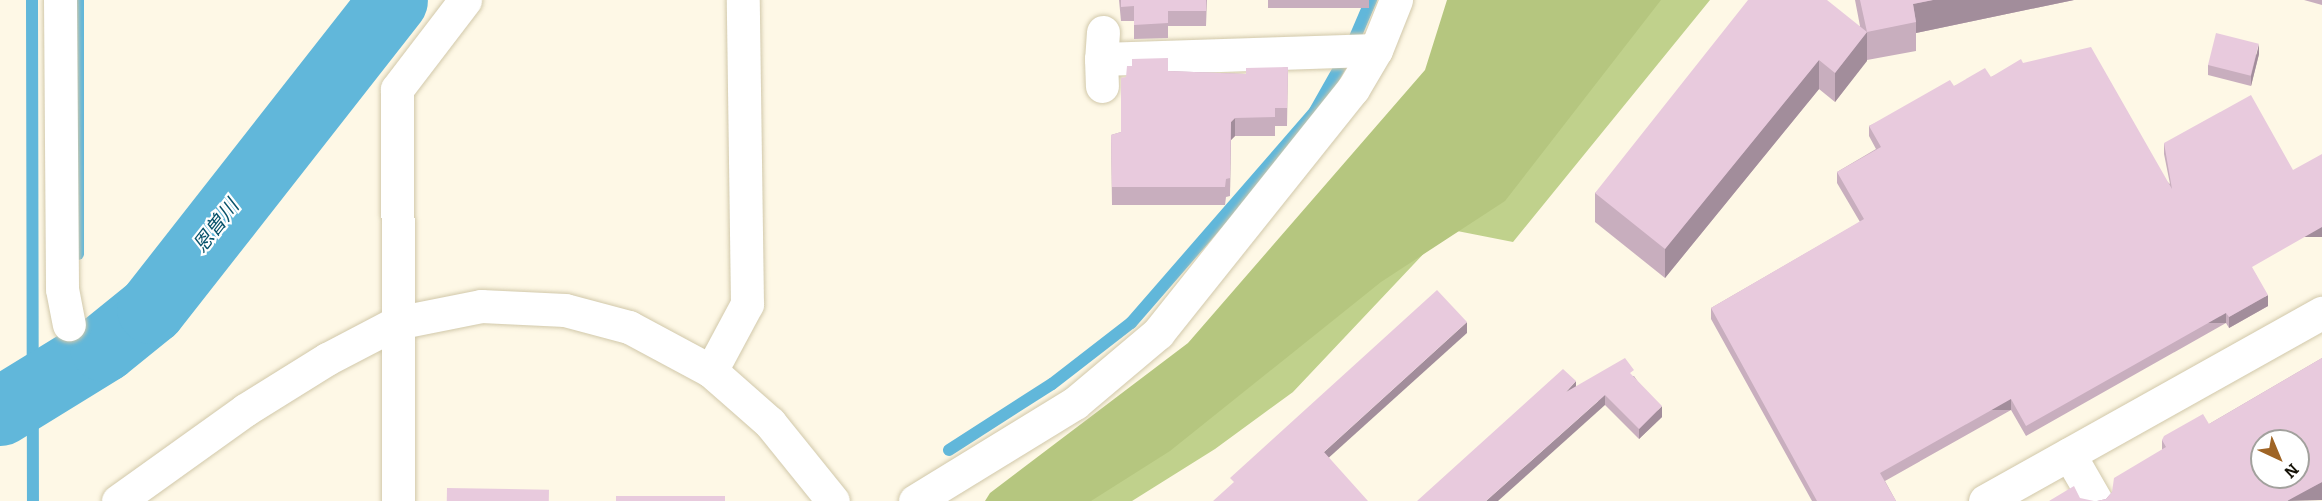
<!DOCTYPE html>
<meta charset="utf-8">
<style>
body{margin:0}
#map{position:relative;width:2322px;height:501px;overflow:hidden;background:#fef8e6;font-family:Bitter,"Noto Sans JP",serif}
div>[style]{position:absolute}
.green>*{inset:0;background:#c0d18c}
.forest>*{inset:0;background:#b5c67f}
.stream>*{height:12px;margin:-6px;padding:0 6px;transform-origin:6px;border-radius:6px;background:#61b7da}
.river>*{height:69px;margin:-34.5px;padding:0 34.5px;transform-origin:34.5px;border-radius:34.5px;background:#61b7da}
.roads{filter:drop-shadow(0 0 2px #d1c8aa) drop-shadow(0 0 2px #d1c8aa)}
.street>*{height:33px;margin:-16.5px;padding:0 16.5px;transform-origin:16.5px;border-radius:16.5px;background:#fff}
.secondary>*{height:33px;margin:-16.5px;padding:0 16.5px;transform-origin:16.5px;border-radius:16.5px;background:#fff}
.wall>*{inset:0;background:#c8aebe;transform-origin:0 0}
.shaded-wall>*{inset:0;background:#a28d9b;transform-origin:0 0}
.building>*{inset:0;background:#e8cadd;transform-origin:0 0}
span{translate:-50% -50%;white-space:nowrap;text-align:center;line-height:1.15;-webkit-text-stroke:4.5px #fff;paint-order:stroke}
.water-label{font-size:20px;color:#09536b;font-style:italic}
.north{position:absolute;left:2250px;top:429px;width:60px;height:60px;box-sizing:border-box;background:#fff;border:2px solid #a2a19d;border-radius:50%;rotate:136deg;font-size:16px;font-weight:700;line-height:24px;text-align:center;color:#171409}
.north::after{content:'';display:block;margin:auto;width:21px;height:27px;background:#9f6425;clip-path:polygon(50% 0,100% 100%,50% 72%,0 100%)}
</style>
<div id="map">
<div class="green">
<div style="clip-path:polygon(1560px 0,1710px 0,1513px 242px,1447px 229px,1293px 392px,1215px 449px,1132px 501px,1054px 501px)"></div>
</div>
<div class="forest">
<div style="clip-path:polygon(1447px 0,1661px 0,1505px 201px,1381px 282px,1170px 451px,1091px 501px,985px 501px,990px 493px,1188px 343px,1425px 70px)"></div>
</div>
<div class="stream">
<div style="left:32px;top:0;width:501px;rotate:89.89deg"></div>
<div style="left:78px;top:0;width:254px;rotate:90deg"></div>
<div style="left:1353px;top:42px;width:46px;rotate:-66.8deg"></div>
<div style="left:87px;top:330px;width:22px;rotate:63deg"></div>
<div style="left:949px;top:450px;width:122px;rotate:-32.7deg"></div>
<div style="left:1052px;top:384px;width:100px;rotate:-37.7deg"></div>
<div style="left:1131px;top:323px;width:281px;rotate:-49deg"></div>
<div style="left:1315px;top:111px;width:55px;rotate:-60.6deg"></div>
</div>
<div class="river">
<div style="left:0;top:411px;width:122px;rotate:-31.6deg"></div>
<div style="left:104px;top:347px;width:60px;rotate:-39deg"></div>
<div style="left:151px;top:309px;width:392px;rotate:-51.9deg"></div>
</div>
<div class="roads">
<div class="street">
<div style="left:60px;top:0;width:289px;rotate:89.6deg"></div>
<div style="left:62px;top:289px;width:36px;rotate:79deg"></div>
<div style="left:1103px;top:32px;width:27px;rotate:94deg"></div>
<div style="left:1101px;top:59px;width:275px;rotate:-1.9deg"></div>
<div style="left:1101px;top:59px;width:27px;rotate:88deg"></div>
<div style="left:711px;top:371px;width:76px;rotate:-61.8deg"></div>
<div style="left:747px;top:304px;width:304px;rotate:-90.8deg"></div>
<div style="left:2069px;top:454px;width:54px;rotate:60.1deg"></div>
<div style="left:398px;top:501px;width:412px;rotate:-90.1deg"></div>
<div style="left:397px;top:89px;width:112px;rotate:-52.6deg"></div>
<div style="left:915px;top:501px;width:188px;rotate:-31.5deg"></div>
<div style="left:1075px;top:403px;width:109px;rotate:-40.1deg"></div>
<div style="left:1158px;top:333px;width:312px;rotate:-51.4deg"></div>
<div style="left:1353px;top:89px;width:45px;rotate:-59.5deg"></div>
<div style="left:1376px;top:50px;width:54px;rotate:-68.2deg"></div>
<div style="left:1985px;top:501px;width:386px;rotate:-29.2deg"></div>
</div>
<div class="secondary">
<div style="left:118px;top:501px;width:156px;rotate:-35.6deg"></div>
<div style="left:245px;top:410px;width:97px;rotate:-31.9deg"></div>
<div style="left:327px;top:359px;width:78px;rotate:-27.6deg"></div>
<div style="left:396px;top:323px;width:87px;rotate:-11.3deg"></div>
<div style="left:481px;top:306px;width:84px;rotate:2.7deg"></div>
<div style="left:565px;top:310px;width:66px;rotate:14.9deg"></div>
<div style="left:629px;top:327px;width:93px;rotate:28.2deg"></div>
<div style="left:711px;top:371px;width:79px;rotate:41.4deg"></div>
<div style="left:770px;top:423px;width:100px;rotate:51.1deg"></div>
</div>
</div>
<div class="wall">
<div style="clip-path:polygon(1119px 0,1227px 0,1207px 0,1206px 26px,1168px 26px,1168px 38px,1134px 39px,1134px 21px,1121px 21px)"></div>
<div style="left:1268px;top:0;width:101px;height:8px"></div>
<div style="clip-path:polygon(1855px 0,2074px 0,1916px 33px,1916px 51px,1867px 60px,1835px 102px,1819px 89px,1665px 278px,1595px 222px,1595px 193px,1860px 26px)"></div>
<div style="clip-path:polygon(2304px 0,2322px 0,2322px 5px)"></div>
<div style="clip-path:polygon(2259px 54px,2251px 86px,2208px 75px,2208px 65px)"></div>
<div style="clip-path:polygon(2023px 63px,2170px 184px,2164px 154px,2164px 143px,2256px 275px,2268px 306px,2229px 328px,2226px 323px,2026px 436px,2011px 410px,1885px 481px,1896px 501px,1812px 501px,1711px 319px,1711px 308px,1860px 222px,1837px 183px,1837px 172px,1876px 149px,1869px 136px,1869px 126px,1954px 86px,1991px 77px)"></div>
<div style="clip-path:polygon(1288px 67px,1287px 126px,1275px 126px,1275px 136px,1235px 136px,1231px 140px,1230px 196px,1226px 197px,1225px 205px,1112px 205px,1111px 135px,1121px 132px,1126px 77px,1168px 71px,1246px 74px)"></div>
<div style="clip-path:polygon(2322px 358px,2322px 500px,2097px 501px,2106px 499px,2112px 492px,2162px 450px,2162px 440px,2209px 424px)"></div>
<div style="clip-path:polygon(1634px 376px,1662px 417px,1639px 439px,1605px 405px,1576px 387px)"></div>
</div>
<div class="shaded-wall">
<div style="clip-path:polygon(1933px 0,2074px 0,1916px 33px,1916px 22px,1913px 4px)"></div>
<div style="clip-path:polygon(1867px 32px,1867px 61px,1835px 102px,1835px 73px)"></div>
<div style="clip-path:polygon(2259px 44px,2259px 54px,2251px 86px,2251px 76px)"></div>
<div style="clip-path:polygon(1819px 60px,1819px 89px,1665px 278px,1665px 249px)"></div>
<div style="clip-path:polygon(1235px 118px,1235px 136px,1231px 140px,1230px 196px,1231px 122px)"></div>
<div style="left:2322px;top:227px;width:10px;height:81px;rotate:90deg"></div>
<div style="clip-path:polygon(2268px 295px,2268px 306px,2229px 328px,2229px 317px)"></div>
<div style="left:2226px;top:313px;width:10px;height:230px;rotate:90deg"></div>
<div style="clip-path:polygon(1467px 322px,1467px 333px,1324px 462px,1324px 452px)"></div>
<div style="clip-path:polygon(1576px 381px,1576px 391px,1566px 392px)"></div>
<div style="clip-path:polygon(1605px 395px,1605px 405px,1498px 501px,1486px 501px)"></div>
<div style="left:2011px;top:399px;width:11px;height:150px;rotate:90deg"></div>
<div style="clip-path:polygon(1662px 406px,1662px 417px,1639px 439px,1639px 429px)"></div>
<div style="clip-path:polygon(2322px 482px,2322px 500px,2287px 501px,2296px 495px)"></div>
</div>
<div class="building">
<div style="clip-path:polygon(1121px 0,1206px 0,1206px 11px,1168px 11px,1168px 23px,1134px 25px,1134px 6px,1121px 7px)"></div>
<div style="clip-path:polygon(1748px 0,1827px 0,1867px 32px,1835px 73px,1819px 60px,1665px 249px,1595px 193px)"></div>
<div style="clip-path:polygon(1860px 0,1933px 0,1913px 4px,1916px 22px,1867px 32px)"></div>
<div style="left:2216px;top:33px;width:44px;height:33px;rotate:14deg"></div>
<div style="clip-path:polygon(2091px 47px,2172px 189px,2164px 143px,2251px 95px,2293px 170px,2322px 154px,2322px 227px,2252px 267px,2268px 295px,2229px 317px,2226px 313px,2026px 426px,2011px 399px,1880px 473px,1896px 501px,1817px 501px,1711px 308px,1864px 219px,1837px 172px,1881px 147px,1869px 126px,1950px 80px,1954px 86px,1985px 68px,1991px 77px,2021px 59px,2023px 63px)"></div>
<div style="clip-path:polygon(1168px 58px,1168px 71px,1246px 74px,1246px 68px,1288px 67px,1287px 108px,1275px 108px,1275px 117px,1235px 118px,1231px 122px,1230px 178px,1226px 179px,1225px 187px,1112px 187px,1111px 135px,1121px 132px,1121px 78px,1126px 77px,1127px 66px,1132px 66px,1132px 59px)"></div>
<div style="clip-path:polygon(1437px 290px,1467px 322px,1324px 452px,1368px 501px,1213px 501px,1234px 482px,1230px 478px)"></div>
<div style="clip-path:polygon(1625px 358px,1634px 370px,1630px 373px,1662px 406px,1639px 429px,1605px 395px,1486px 501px,1417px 501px,1563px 369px,1576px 381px,1566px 392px)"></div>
<div style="clip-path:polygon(evenodd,2322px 358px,2322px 482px,2287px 501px,2097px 501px,2106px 499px,2112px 492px,2114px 478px,2166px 447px,2162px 440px,2164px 436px,2203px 414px,2209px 424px,2322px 358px,2262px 441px,2298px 441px,2298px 477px,2262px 477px,2262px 441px)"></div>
<div style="clip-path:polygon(2074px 486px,2080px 498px,2094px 501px,2049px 501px)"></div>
<div style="left:447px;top:488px;width:102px;height:13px;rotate:1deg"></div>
<div style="left:616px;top:496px;width:109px;height:5px"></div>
</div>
<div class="water-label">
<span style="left:216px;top:226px;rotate:-52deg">恩曽川</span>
</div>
<div class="north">N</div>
</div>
